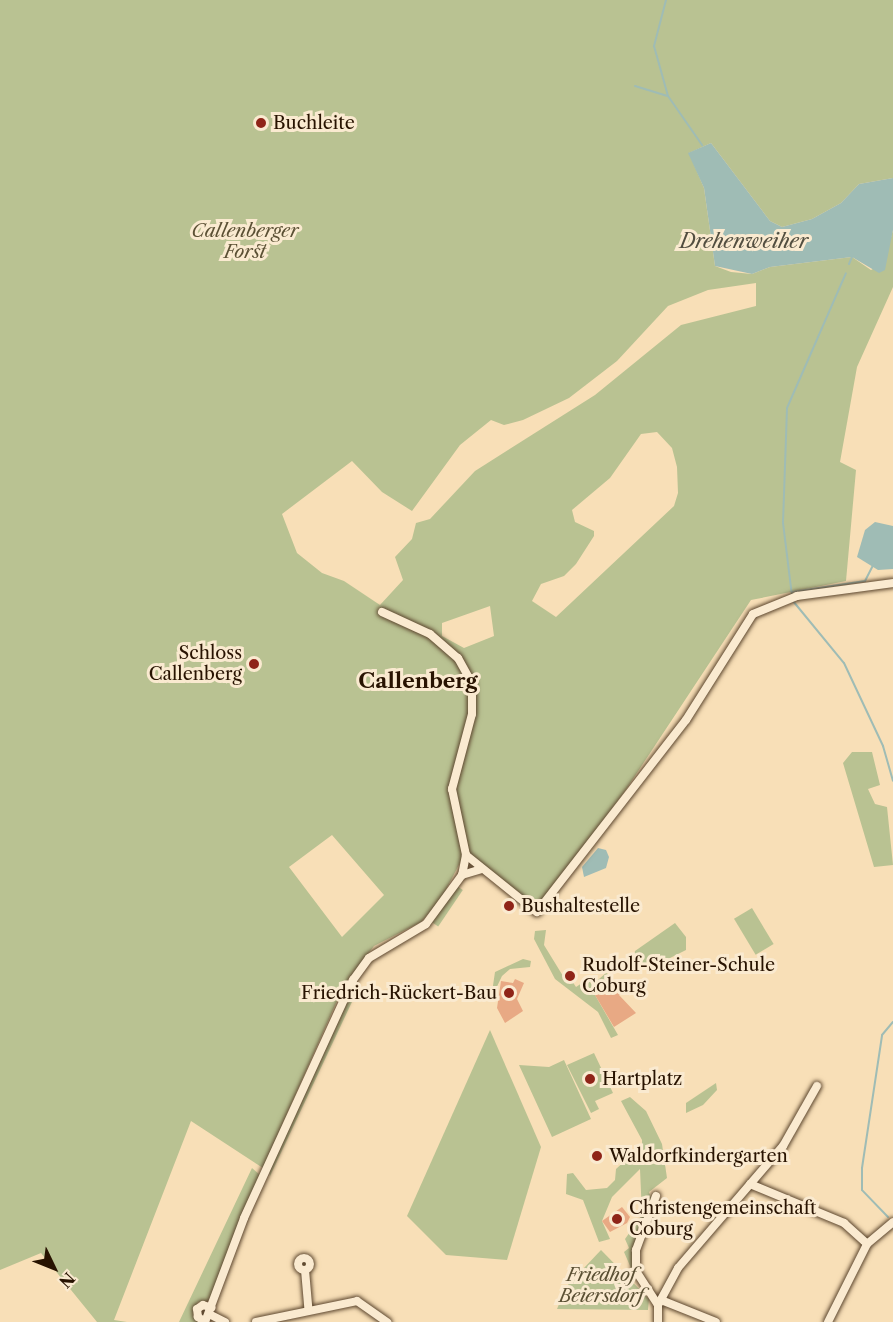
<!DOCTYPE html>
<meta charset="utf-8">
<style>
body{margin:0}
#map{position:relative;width:893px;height:1322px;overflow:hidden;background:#f8dfb7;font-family:"Libre Caslon Text",serif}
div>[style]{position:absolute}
.green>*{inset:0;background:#b9c292;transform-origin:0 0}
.water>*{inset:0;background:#9fbcb5}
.stream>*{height:2px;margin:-1px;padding:0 1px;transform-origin:1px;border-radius:1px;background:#9fbcb5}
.building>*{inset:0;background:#e8a984}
.roads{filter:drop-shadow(0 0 2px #5c462e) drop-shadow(0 0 2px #5c462e)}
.street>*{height:8px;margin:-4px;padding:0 4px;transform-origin:4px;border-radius:4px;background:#faead0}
.street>.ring{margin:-4px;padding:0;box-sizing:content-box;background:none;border:8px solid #faead0;border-radius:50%}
.dots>*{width:16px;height:16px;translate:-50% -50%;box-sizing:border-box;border:3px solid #faead0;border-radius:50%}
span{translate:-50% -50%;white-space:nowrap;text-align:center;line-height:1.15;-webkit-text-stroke:6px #faead0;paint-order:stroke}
.poi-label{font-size:18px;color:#281301}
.left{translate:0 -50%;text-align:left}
.right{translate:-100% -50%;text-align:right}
.park-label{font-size:18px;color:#5b5034;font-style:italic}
.water-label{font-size:20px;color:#524e40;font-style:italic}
.quarter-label{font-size:21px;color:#281301;font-weight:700}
.north{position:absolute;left:24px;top:1238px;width:60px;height:60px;-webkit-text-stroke:4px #faead0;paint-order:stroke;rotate:133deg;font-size:16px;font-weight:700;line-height:24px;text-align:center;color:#281301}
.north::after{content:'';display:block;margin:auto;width:21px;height:27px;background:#281301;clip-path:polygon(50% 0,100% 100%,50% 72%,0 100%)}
</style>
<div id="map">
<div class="green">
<div style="clip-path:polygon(evenodd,0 0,893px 0,893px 178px,859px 184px,841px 203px,812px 219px,782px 227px,770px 221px,711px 143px,689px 153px,704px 188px,715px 266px,731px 272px,752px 274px,770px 267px,852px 257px,871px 270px,884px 263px,893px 230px,893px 287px,857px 367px,840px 462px,856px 470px,846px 581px,751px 600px,625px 791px,540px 904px,532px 904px,481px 865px,462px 859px,441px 899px,421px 922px,374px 946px,344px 985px,263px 1168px,191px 1121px,114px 1320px,127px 1322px,97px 1322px,41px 1253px,0 1270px,0 0,756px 283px,756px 306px,681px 325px,595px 395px,475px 471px,430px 519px,416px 523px,412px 539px,395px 557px,403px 580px,380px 605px,344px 581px,322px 573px,297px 553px,282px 514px,352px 461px,382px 492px,412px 511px,460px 445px,491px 420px,504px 425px,523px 420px,569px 398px,617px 361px,668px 306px,708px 290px,756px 283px,0 0,657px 432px,672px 448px,677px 467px,678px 493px,674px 506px,556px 617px,532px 601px,541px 584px,564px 576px,576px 564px,594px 536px,594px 531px,575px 522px,572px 510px,610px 478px,641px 434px,657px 432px,0 0,490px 606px,494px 636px,464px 648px,442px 636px,442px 623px,490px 606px,0 0,332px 835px,384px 895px,342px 937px,289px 867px,332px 835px)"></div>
<div style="clip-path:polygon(852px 752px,872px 752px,880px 785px,868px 789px,875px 804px,887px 807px,893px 865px,874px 867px,843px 763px)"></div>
<div style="left:457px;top:886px;width:7px;height:44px;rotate:34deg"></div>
<div style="left:752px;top:908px;width:42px;height:21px;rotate:59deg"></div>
<div style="clip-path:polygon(675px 923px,686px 937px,686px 950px,652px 967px,633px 962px,635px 951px)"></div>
<div style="clip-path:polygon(546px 930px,544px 945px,563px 976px,568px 975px,576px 987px,588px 979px,592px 985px,606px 973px,612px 976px,610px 984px,595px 995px,618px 1035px,611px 1038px,598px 1012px,555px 979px,534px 939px,535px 931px)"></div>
<div style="clip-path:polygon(523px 959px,531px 961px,530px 967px,510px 969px,502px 976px,491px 999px,495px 972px)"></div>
<div style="clip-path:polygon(355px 985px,359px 987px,270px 1176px,269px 1171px)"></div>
<div style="clip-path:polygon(490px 1030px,541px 1147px,507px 1260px,446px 1255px,407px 1216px)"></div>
<div style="clip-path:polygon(594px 1053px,613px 1093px,595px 1101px,599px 1109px,591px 1113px,567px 1065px)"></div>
<div style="clip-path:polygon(564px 1060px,591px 1119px,552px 1137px,519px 1065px,549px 1067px)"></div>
<div style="clip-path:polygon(716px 1083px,717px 1090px,703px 1105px,686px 1113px,686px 1103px)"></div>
<div style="clip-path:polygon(630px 1097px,646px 1111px,662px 1144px,667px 1178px,649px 1192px,652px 1201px,635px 1244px,634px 1275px,624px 1252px,629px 1248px,625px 1239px,642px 1215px,640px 1169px,612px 1197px,602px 1221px,610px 1239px,599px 1242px,583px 1200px,566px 1194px,567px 1174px,573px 1173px,586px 1190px,607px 1188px,615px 1180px,616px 1169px,629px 1157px,638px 1159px,642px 1154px,642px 1140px,621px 1101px)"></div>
<div style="clip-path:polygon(252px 1168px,260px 1175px,211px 1301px,198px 1302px,193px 1314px,197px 1322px,179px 1322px)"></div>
<div style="clip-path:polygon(601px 1250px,649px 1299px,648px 1310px,557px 1309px,566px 1287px)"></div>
</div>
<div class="water">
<div style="clip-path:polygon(711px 143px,770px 221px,782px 227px,812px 219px,841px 203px,859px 184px,893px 178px,893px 230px,885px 270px,879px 273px,852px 257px,770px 267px,752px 274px,715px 266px,704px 188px,688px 153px)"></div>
<div style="clip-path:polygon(875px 522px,893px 526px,893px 569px,878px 570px,857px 557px,865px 530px)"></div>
<div style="clip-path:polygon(598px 848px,606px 850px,609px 857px,606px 868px,584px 877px,582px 867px)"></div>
</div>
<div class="stream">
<div style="left:666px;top:0;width:48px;rotate:104.6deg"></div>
<div style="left:654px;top:46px;width:52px;rotate:74.4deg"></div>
<div style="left:668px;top:96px;width:60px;rotate:55.2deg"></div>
<div style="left:635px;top:86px;width:34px;rotate:17deg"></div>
<div style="left:849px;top:264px;width:8px;rotate:-67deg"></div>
<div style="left:792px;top:592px;width:74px;rotate:-8.6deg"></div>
<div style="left:865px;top:581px;width:16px;rotate:-63deg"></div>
<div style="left:792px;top:596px;width:74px;rotate:-97deg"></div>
<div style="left:783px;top:523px;width:115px;rotate:-88deg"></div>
<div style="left:787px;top:408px;width:147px;rotate:-66.4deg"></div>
<div style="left:793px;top:601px;width:80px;rotate:50.6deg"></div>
<div style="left:844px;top:663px;width:92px;rotate:64.8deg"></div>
<div style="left:883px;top:746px;width:36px;rotate:74deg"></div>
<div style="left:888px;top:1217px;width:37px;rotate:-134deg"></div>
<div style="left:862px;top:1190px;width:22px;rotate:-90deg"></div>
<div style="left:862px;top:1168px;width:134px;rotate:-81.4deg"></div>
<div style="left:882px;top:1035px;width:17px;rotate:-50deg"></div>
</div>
<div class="building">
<div style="clip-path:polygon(515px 979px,524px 983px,517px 999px,523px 1011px,505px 1023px,497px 1008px,501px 981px,513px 983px)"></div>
<div style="clip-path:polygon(618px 981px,625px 992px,619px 995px,636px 1013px,614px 1027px,595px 995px)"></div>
<div style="clip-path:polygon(622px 1207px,630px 1217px,627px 1223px,610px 1232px,602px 1221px)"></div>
</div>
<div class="roads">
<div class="street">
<div style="left:382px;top:612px;width:53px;rotate:24.6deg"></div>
<div style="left:430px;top:634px;width:37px;rotate:41deg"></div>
<div style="left:458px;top:658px;width:29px;rotate:61deg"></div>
<div style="left:472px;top:683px;width:31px;rotate:90deg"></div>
<div style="left:472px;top:714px;width:78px;rotate:104.9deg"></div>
<div style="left:452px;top:789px;width:67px;rotate:78deg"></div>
<div style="left:466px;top:855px;width:20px;rotate:101deg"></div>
<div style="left:466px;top:855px;width:91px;rotate:38.8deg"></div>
<div style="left:537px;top:912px;width:243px;rotate:-52.2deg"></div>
<div style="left:686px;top:720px;width:125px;rotate:-57.7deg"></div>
<div style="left:753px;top:614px;width:48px;rotate:-22.2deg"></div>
<div style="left:797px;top:596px;width:97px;rotate:-7.7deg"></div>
<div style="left:750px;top:1184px;width:102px;rotate:22.5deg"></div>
<div style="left:844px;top:1223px;width:31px;rotate:42deg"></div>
<div style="left:656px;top:1196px;width:58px;rotate:110.3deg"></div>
<div style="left:636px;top:1250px;width:21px;rotate:90deg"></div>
<div style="left:636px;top:1271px;width:40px;rotate:57.1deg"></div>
<div style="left:658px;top:1305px;width:17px;rotate:90deg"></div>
<div class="ring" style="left:298px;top:1258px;width:4px;height:4px"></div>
<div style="left:305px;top:1270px;width:38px;rotate:85deg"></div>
<div style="left:661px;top:1300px;width:59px;rotate:21.8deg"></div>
<div style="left:658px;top:1305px;width:42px;rotate:-61.6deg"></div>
<div style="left:678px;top:1268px;width:161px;rotate:-49.3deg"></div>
<div style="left:783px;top:1146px;width:69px;rotate:-60.5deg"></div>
<div style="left:209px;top:1314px;width:18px;rotate:27deg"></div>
<div style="left:205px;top:1322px;width:111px;rotate:-69.4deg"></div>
<div style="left:244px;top:1218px;width:262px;rotate:-65.4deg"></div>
<div style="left:353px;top:980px;width:27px;rotate:-54deg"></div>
<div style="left:369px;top:958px;width:66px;rotate:-30.8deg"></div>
<div style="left:426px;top:924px;width:61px;rotate:-53.7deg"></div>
<div style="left:462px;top:875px;width:21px;rotate:-17deg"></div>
<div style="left:205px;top:1322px;width:9px;rotate:-144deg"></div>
<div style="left:198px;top:1317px;width:8px;rotate:-97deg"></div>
<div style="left:197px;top:1309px;width:7px;rotate:-34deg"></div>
<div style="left:203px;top:1305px;width:9px;rotate:18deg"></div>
<div style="left:256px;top:1322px;width:103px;rotate:-11.7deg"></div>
<div style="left:357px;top:1301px;width:37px;rotate:35deg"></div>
<div style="left:828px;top:1322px;width:87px;rotate:-63.4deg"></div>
<div style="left:867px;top:1244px;width:34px;rotate:-40deg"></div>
</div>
</div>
<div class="dots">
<div style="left:261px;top:123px;background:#8f2418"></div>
<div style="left:254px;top:664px;background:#8f2418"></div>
<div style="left:509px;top:906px;background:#8f2418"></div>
<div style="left:570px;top:976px;background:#8f2418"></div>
<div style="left:509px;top:993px;background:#8f2418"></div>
<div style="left:590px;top:1079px;background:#8f2418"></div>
<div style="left:597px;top:1156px;background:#8f2418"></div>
<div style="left:617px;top:1219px;background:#8f2418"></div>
</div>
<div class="poi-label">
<span class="left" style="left:273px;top:123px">Buchleite</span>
<span class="right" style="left:242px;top:664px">Schloss<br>Callenberg</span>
<span class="left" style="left:521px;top:906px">Bushaltestelle</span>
<span class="left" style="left:582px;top:976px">Rudolf-Steiner-Schule<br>Coburg</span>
<span class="right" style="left:497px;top:993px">Friedrich-Rückert-Bau</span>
<span class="left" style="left:602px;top:1079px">Hartplatz</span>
<span class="left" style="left:609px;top:1156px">Waldorfkindergarten</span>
<span class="left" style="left:629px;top:1219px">Christengemeinschaft<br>Coburg</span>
</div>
<div class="park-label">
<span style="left:245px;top:242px">Callenberger<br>Forst</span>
<span style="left:601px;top:1286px">Friedhof<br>Beiersdorf</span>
</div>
<div class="water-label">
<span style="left:744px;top:241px">Drehenweiher</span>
</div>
<div class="quarter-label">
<span style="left:418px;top:681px">Callenberg</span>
</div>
<div class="north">N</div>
</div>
